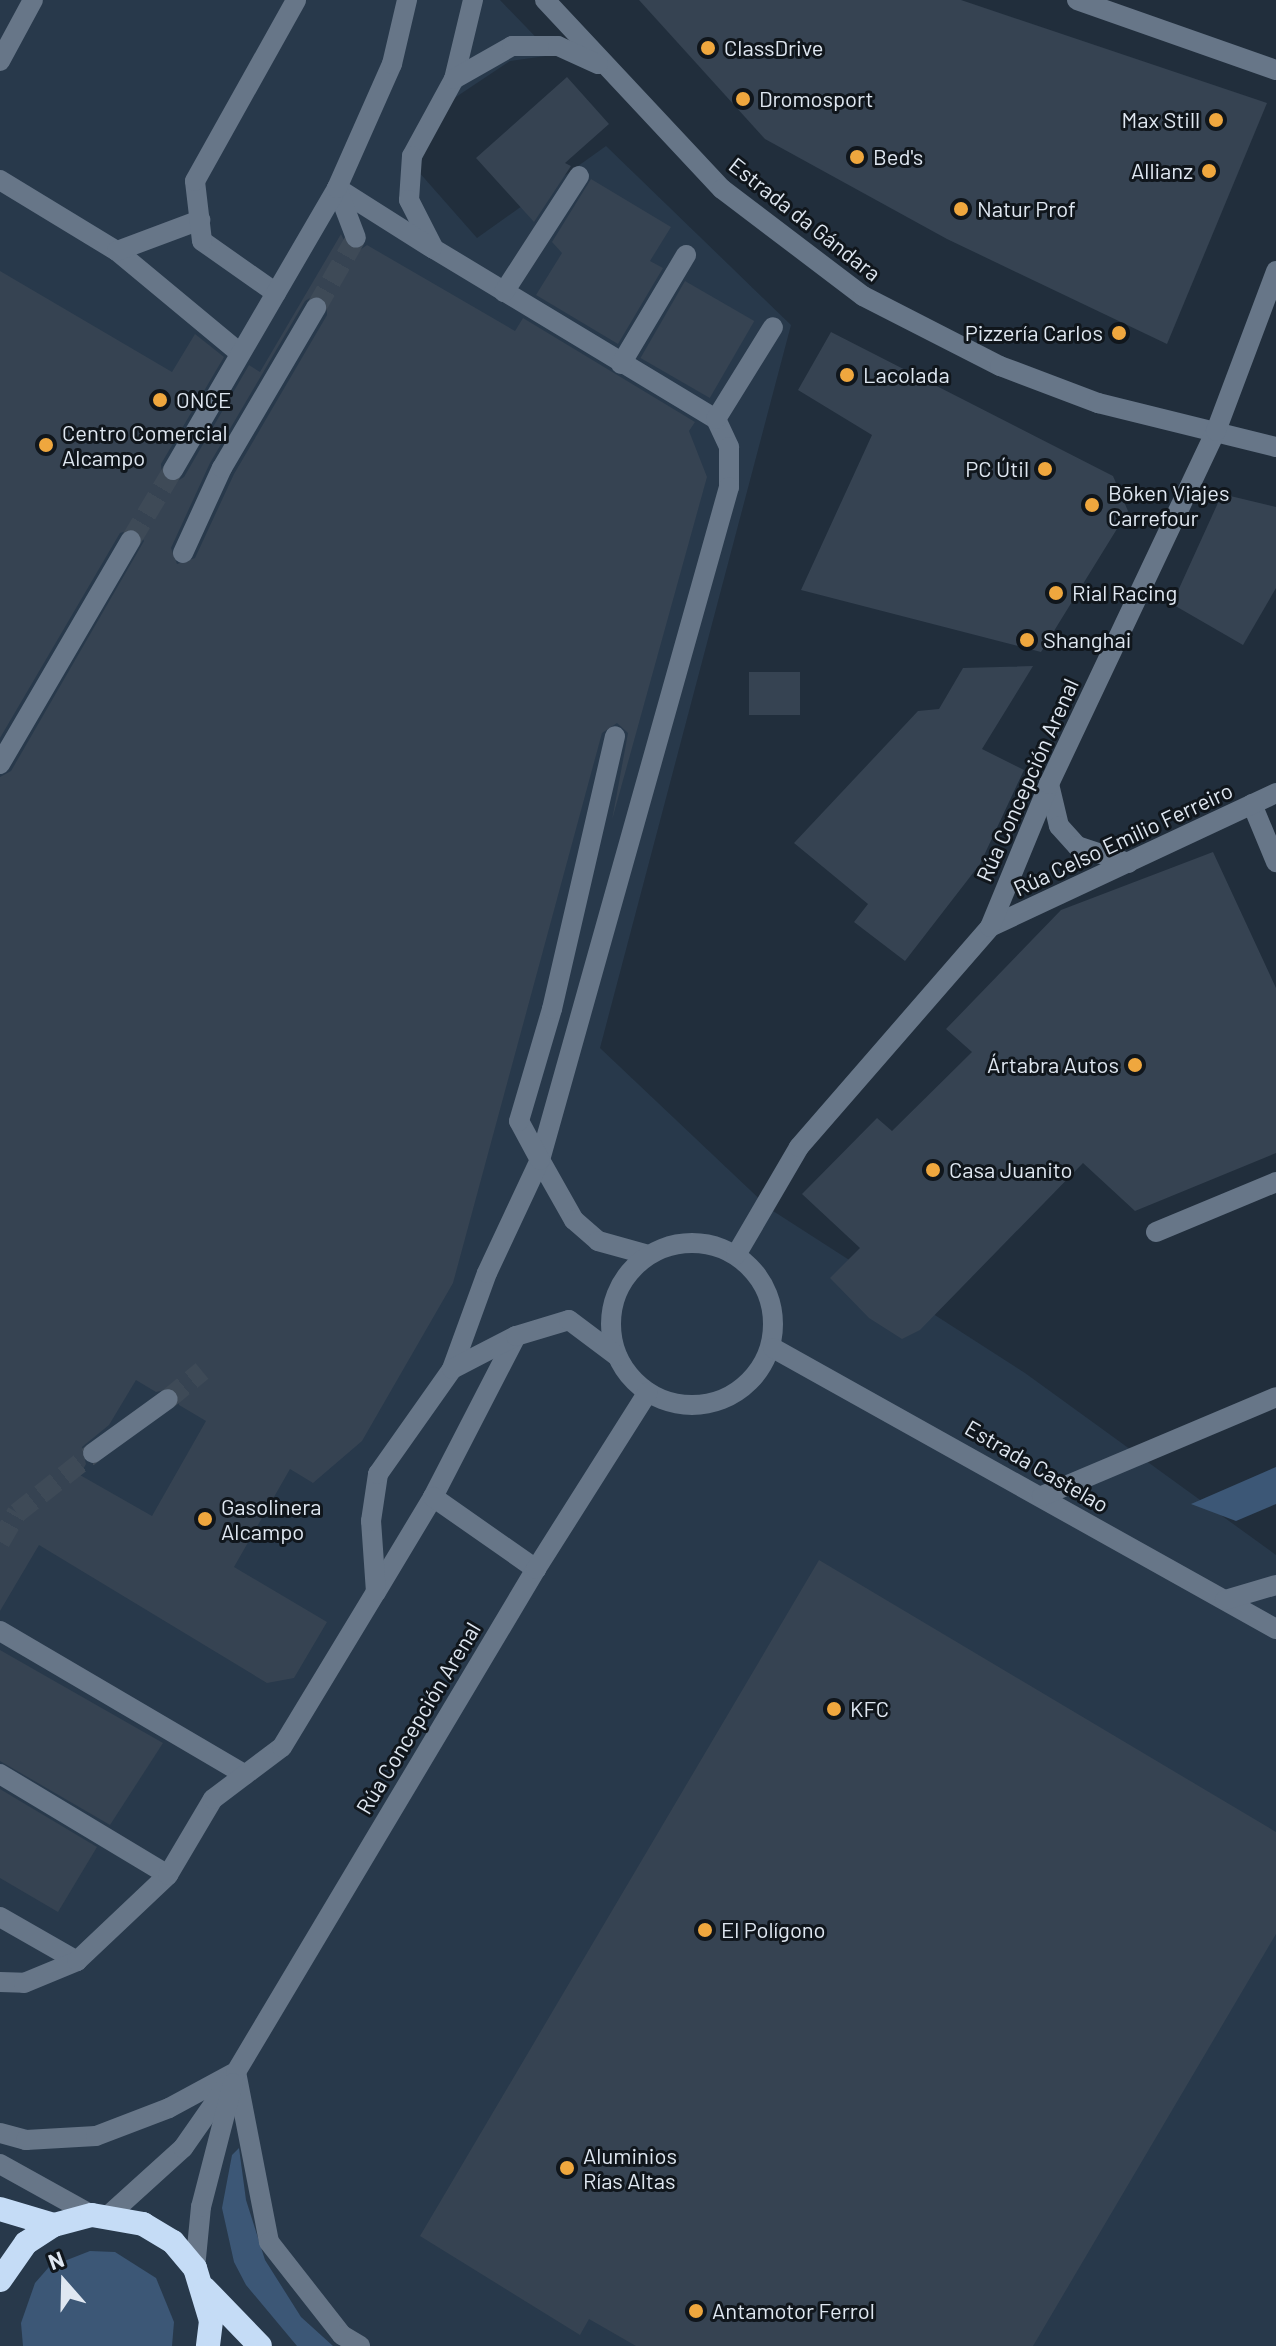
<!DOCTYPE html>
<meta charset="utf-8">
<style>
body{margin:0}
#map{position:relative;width:1276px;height:2346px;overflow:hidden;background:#212e3c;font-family:Barlow,sans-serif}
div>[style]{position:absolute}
.built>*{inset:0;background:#28394b}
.green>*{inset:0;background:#3c5776}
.building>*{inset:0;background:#364352;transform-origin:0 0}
.minor-tunnel>*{height:20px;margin-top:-10px;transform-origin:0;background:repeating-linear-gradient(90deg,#3e4a57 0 20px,transparent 0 30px)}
.minor>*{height:20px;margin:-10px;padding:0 10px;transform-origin:10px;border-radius:10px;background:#677688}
.minor>.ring{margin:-10px;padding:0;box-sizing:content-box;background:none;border:20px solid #677688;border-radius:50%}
.highway>*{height:24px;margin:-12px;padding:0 12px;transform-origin:12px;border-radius:12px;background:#c5dcf6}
.dots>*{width:22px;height:22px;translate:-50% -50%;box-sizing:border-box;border:4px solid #10161c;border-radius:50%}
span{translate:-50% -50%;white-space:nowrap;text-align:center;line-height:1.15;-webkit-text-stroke:6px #10161c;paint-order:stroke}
.poi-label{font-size:22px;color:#dfe7f1}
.left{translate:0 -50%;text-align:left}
.right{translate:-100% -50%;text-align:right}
.street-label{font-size:22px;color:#dfe7f1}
.north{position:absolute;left:24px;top:2242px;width:80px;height:80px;-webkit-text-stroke:6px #10161c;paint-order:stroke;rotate:340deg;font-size:22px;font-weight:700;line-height:32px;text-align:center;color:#dfe7f1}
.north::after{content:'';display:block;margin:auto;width:28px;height:36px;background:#dfe7f1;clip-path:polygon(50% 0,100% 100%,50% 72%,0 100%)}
</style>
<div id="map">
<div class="built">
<div style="clip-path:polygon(0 0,500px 0,553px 55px,510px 61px,438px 109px,418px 171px,477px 238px,606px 146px,791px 325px,600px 1048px,770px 1209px,1025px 1373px,1276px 1555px,1276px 2346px,0 2346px)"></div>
</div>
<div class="green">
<div style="clip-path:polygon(1276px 1467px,1276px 1504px,1236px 1521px,1191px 1504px)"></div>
<div style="clip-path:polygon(239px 2148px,246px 2200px,265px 2260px,301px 2317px,333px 2346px,297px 2346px,246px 2285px,234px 2262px,222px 2208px,232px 2155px)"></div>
<div style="clip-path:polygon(90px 2251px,115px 2252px,156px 2278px,174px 2322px,172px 2346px,23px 2346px,21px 2323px,35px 2283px,49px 2267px)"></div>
</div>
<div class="building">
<div style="clip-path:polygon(639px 0,961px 0,1267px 103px,1167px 344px,947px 239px,765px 139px)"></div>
<div style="clip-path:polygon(567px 77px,609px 124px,565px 163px,571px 166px,534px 222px,476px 158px)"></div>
<div style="clip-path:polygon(591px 179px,671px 227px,650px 261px,663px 268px,618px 344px,536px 295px,562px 253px,552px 242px)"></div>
<div style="clip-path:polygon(evenodd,341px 234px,348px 248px,360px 250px,367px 245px,515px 331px,523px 318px,695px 422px,689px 431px,707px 477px,612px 820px,628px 733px,617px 723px,602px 733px,453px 1283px,362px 1441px,313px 1483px,290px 1469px,234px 1567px,327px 1622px,294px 1678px,267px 1683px,39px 1545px,0 1611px,0 777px,11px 771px,144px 541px,137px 528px,120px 533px,0 738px,0 271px,172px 372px,195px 334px,224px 357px,161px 464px,162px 477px,174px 483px,184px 477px,249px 365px,260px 372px,341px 234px,315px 295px,327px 301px,327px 315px,234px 474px,195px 558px,177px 564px,171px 548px,210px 463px,305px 301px,315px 295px,341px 234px,136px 1380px,156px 1392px,174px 1388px,179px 1405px,206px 1421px,152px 1516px,80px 1475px,86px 1464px,82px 1447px,109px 1425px,136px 1380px)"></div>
<div style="left:685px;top:281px;width:80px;height:89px;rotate:30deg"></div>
<div style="clip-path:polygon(831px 332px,1113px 476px,1128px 511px,1041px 652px,801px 590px,872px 435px,798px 390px)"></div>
<div style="clip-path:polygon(1222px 494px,1276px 507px,1276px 588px,1243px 645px,1172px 604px)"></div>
<div style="clip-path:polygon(1033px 666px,982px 749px,1024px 770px,980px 864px,905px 961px,854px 922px,868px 904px,794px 843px,918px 711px,939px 709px,963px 668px)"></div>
<div style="left:800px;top:672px;width:43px;height:51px;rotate:90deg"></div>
<div style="clip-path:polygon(1213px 852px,1276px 988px,1276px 1153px,1135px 1211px,1083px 1163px,920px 1330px,902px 1339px,869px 1318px,830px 1278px,860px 1248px,802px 1194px,877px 1118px,892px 1131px,972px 1052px,946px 1029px,1061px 910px)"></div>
<div style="clip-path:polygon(819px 1560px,1276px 1832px,1276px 1934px,1033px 2346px,636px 2346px,589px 2319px,580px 2335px,420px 2236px)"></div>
<div style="clip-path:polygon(0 1650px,163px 1743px,110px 1825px,0 1761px)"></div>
<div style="clip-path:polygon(0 1789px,97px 1847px,58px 1912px,0 1878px)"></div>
</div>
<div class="minor-tunnel">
<div style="left:316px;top:308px;width:81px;rotate:-60.3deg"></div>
<div style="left:131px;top:540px;width:82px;rotate:-59deg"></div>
<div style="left:168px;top:1399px;width:44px;rotate:-39.5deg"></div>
<div style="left:0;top:1542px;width:34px;rotate:-60deg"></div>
<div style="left:17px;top:1513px;width:97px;rotate:-38.3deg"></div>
</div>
<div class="minor">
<div style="left:473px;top:0;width:81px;rotate:103.5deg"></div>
<div style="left:454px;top:79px;width:88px;rotate:118.6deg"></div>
<div style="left:412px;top:156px;width:44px;rotate:93.9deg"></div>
<div style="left:409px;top:200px;width:55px;rotate:63deg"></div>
<div style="left:434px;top:249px;width:329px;rotate:31.1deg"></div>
<div style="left:716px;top:419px;width:31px;rotate:65deg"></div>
<div style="left:729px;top:447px;width:40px;rotate:90deg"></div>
<div style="left:729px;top:487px;width:699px;rotate:105.69deg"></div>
<div style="left:540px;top:1160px;width:69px;rotate:60.5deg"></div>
<div style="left:574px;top:1220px;width:32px;rotate:41deg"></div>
<div style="left:598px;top:1241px;width:52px;rotate:15.6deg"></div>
<div style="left:545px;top:0;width:259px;rotate:46.9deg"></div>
<div style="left:722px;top:189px;width:177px;rotate:37.2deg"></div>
<div style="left:863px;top:296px;width:154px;rotate:27.1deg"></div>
<div style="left:1000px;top:366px;width:105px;rotate:20.7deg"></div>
<div style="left:1098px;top:403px;width:183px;rotate:13.9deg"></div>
<div style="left:1077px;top:0;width:211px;rotate:19.4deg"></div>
<div style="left:0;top:61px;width:69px;rotate:-61.6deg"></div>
<div style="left:454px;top:79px;width:67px;rotate:-29.6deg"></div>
<div style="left:512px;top:46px;width:46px"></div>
<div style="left:558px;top:46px;width:44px;rotate:24.2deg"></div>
<div style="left:0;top:180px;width:137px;rotate:31.3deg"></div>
<div style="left:117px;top:251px;width:160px;rotate:39.7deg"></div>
<div style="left:337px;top:188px;width:112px;rotate:32.3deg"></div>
<div style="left:337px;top:188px;width:53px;rotate:69.2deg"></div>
<div style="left:117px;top:251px;width:89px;rotate:-20.5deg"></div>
<div style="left:504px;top:292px;width:138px;rotate:-57.1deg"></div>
<div style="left:276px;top:293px;width:90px;rotate:-144.9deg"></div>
<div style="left:202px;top:241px;width:60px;rotate:-96.7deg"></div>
<div style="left:195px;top:181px;width:207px;rotate:-60.8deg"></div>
<div style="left:621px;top:364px;width:127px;rotate:-59.2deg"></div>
<div style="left:716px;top:419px;width:108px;rotate:-58.2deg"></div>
<div style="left:173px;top:470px;width:326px;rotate:-59.8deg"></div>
<div style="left:337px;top:188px;width:136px;rotate:-66.1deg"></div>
<div style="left:392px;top:64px;width:66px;rotate:-76.8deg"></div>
<div style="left:183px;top:553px;width:94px;rotate:-65.4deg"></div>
<div style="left:222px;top:468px;width:186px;rotate:-59.6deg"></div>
<div style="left:0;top:764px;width:259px;rotate:-59.7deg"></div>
<div style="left:1049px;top:784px;width:43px;rotate:76.6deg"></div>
<div style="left:1059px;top:826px;width:27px;rotate:48deg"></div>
<div style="left:1077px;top:846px;width:54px;rotate:18.4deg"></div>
<div style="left:1252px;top:804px;width:63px;rotate:67.5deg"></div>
<div style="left:990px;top:927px;width:316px;rotate:-25.1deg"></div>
<div style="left:1156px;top:1232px;width:130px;rotate:-22.6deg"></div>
<div class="ring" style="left:611px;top:1243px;width:142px;height:142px"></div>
<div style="left:736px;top:1255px;width:125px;rotate:-59.7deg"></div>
<div style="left:799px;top:1147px;width:291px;rotate:-49deg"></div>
<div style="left:990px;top:927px;width:155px;rotate:-67.6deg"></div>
<div style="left:1049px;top:784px;width:391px;rotate:-64.7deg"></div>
<div style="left:1216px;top:431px;width:171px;rotate:-69.4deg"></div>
<div style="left:773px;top:1348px;width:576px;rotate:29.19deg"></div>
<div style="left:452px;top:1369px;width:102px;rotate:-70deg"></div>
<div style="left:487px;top:1273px;width:125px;rotate:-64.9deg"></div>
<div style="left:540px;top:1160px;width:44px;rotate:-118.3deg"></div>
<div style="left:519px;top:1121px;width:117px;rotate:-73.6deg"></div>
<div style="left:552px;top:1009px;width:280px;rotate:-77deg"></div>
<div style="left:93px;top:1453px;width:92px;rotate:-35.8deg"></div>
<div style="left:1042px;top:1496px;width:254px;rotate:-22.9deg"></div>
<div style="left:433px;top:1497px;width:181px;rotate:-62.7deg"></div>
<div style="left:376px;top:1592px;width:111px;rotate:-59deg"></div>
<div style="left:433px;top:1497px;width:126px;rotate:35deg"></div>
<div style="left:1225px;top:1600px;width:53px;rotate:-16.4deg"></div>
<div style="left:0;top:1631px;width:284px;rotate:30.4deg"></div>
<div style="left:0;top:1774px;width:196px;rotate:31deg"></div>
<div style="left:0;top:1917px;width:89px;rotate:29.7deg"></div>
<div style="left:0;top:1982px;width:24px;rotate:2deg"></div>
<div style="left:24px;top:1983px;width:57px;rotate:-22.5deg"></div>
<div style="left:77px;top:1961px;width:125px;rotate:-43.4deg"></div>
<div style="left:168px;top:1875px;width:88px;rotate:-59.4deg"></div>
<div style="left:213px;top:1799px;width:86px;rotate:-37deg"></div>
<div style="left:282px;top:1747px;width:181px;rotate:-58.8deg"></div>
<div style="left:376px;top:1592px;width:71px;rotate:-94deg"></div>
<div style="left:371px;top:1521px;width:48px;rotate:-81.5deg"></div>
<div style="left:378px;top:1474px;width:128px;rotate:-54.8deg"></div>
<div style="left:452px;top:1369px;width:72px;rotate:-27.3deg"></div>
<div style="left:516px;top:1336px;width:55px;rotate:-16.8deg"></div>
<div style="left:569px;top:1320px;width:60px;rotate:36.9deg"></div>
<div style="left:236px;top:2072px;width:173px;rotate:79deg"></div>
<div style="left:269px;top:2242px;width:118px;rotate:51.9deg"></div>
<div style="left:342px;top:2335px;width:21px;rotate:31deg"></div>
<div style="left:0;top:2133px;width:27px;rotate:15deg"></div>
<div style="left:26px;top:2140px;width:70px;rotate:-3.3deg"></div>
<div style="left:96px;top:2136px;width:78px;rotate:-21deg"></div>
<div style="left:169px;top:2108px;width:72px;rotate:-28.4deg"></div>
<div style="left:0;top:2164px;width:105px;rotate:29deg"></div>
<div style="left:109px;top:2215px;width:100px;rotate:-42.2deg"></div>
<div style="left:183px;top:2148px;width:93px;rotate:-55.1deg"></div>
<div style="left:236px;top:2072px;width:586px;rotate:-59.19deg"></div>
<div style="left:536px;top:1569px;width:209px;rotate:-57.7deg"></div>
<div style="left:195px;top:2268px;width:61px;rotate:-84.4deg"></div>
<div style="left:201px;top:2207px;width:128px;rotate:-75.5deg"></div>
</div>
<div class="highway">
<div style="left:0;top:2209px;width:56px;rotate:16.5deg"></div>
<div style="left:0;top:2280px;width:45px;rotate:-54.9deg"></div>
<div style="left:26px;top:2243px;width:33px;rotate:-33deg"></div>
<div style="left:54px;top:2225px;width:39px;rotate:-15deg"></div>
<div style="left:92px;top:2215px;width:52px;rotate:10deg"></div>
<div style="left:143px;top:2224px;width:35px;rotate:31deg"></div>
<div style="left:173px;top:2242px;width:34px;rotate:50deg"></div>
<div style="left:195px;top:2268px;width:55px;rotate:73.2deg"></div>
<div style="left:211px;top:2321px;width:25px;rotate:97deg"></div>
<div style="left:205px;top:2289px;width:79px;rotate:46deg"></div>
</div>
<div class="dots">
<div style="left:708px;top:48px;background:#efa73e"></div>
<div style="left:743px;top:99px;background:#efa73e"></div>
<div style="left:1216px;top:120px;background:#efa73e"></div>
<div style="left:857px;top:157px;background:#efa73e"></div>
<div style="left:1209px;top:171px;background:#efa73e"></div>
<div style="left:961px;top:209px;background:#efa73e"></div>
<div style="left:1119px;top:333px;background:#efa73e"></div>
<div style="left:847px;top:375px;background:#efa73e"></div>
<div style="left:160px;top:400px;background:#efa73e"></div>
<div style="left:46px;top:445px;background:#efa73e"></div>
<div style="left:1045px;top:469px;background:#efa73e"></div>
<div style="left:1092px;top:505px;background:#efa73e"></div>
<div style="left:1056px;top:593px;background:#efa73e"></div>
<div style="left:1027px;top:640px;background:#efa73e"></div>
<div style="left:1135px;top:1065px;background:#efa73e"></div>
<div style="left:933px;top:1170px;background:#efa73e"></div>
<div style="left:205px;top:1519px;background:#efa73e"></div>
<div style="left:834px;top:1709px;background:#efa73e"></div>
<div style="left:705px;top:1930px;background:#efa73e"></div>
<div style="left:567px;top:2168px;background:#efa73e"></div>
<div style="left:696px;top:2311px;background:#efa73e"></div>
</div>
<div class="poi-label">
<span class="left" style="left:724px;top:48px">ClassDrive</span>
<span class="left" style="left:759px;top:99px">Dromosport</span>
<span class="right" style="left:1200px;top:120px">Max Still</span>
<span class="left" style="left:873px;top:157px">Bed's</span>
<span class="right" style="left:1193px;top:171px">Allianz</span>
<span class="left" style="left:977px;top:209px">Natur Prof</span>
<span class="right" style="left:1103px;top:333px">Pizzería Carlos</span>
<span class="left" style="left:863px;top:375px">Lacolada</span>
<span class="left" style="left:176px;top:400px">ONCE</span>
<span class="left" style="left:62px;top:445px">Centro Comercial<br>Alcampo</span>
<span class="right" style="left:1029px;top:469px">PC Útil</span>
<span class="left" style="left:1108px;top:505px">Bōken Viajes<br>Carrefour</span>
<span class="left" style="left:1072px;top:593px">Rial Racing</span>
<span class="left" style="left:1043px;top:640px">Shanghai</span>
<span class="right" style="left:1119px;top:1065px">Ártabra Autos</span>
<span class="left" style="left:949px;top:1170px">Casa Juanito</span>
<span class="left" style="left:221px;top:1519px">Gasolinera<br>Alcampo</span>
<span class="left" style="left:850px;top:1709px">KFC</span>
<span class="left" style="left:721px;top:1930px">El Polígono</span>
<span class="left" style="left:583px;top:2168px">Aluminios<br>Rías Altas</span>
<span class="left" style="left:712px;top:2311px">Antamotor Ferrol</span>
</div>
<div class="street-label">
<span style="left:805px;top:219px;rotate:38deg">Estrada da Gándara</span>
<span style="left:1027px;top:780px;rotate:-66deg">Rúa Concepción Arenal</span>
<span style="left:1123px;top:839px;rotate:-25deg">Rúa Celso Emilio Ferreiro</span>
<span style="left:1037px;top:1466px;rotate:30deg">Estrada Castelao</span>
<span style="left:418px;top:1718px;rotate:-59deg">Rúa Concepción Arenal</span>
</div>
<div class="north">N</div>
</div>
